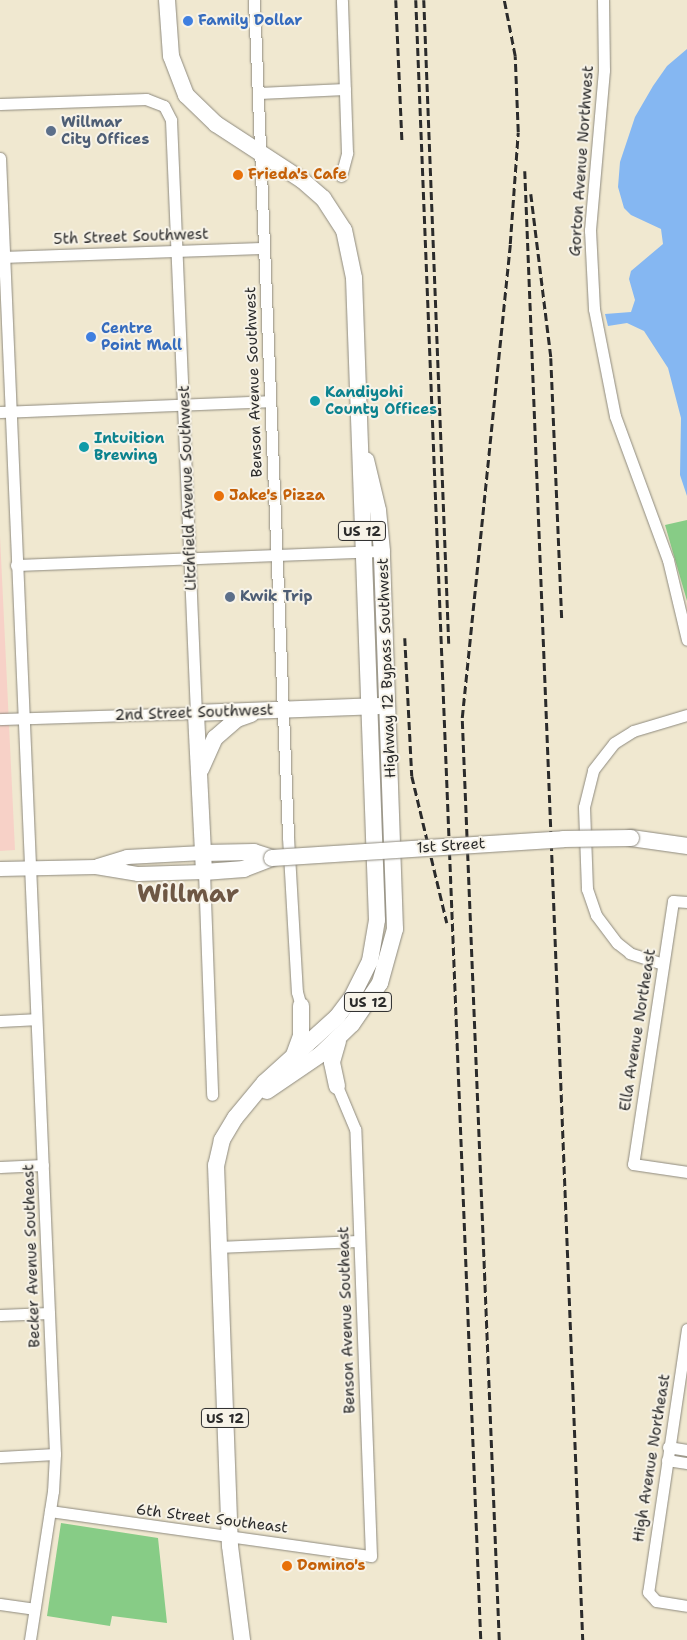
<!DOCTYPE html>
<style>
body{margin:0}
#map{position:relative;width:687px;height:1640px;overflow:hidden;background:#f0e8d0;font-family:"Shantell Sans",sans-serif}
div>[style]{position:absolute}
.built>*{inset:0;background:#f7d1c7}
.green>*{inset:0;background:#87cc86}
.water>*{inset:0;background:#85b7f2}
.roads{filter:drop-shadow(0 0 1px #8e8a7e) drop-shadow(0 0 1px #8e8a7e)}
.minor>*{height:11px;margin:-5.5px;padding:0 5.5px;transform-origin:5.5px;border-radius:5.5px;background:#fff}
.major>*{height:14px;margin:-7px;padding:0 7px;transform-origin:7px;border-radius:7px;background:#fff}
.highway>*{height:16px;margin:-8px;padding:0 8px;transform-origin:8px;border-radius:8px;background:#fff}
.rail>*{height:2.5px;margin-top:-1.25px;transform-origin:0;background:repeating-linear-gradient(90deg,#2b2b2b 0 8px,transparent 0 12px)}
.bridges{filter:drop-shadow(0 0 1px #8e8a7e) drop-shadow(0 0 1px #8e8a7e)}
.highway-bridge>*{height:16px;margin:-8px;padding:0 8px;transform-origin:8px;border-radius:8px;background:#fff}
.dots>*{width:14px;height:14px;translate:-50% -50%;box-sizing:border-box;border:2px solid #f7f3e8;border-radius:50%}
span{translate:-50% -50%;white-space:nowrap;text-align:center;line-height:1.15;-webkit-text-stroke:4px #f7f3e8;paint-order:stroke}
.shield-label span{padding:1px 4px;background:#f7f3e8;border:1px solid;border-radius:4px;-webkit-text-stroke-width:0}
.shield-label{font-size:14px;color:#2b2b2b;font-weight:700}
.shop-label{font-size:15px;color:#366cbe;font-weight:700}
.left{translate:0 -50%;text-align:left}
.service-label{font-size:15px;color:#4e5e75;font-weight:700}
.street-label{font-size:15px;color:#2b2b2b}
.food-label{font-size:15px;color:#c56008;font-weight:700}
.culture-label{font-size:15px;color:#0d838f;font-weight:700}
.town-label{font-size:25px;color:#6e5744;font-weight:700}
</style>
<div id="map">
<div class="built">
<div style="clip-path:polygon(0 536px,15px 850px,0 851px)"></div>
</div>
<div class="green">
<div style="clip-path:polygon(687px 520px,687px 601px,665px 525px)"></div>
<div style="clip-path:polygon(61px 1523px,158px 1538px,167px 1623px,112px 1616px,110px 1626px,47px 1616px)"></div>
</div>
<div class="water">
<div style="clip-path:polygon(687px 49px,687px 496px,680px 475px,681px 418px,668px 368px,644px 331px,627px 323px,608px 326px,605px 314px,631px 312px,635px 300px,629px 279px,631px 271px,663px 244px,661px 229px,631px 215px,624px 208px,618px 187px,620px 162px,635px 117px,653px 86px,667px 66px)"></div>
</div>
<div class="roads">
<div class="minor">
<div style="left:254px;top:0;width:838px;rotate:87.67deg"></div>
<div style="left:288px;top:837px;width:155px;rotate:86.7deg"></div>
<div style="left:297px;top:992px;width:15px;rotate:74deg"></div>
<div style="left:603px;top:0;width:70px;rotate:89.2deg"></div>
<div style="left:604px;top:70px;width:161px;rotate:95deg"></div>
<div style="left:590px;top:230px;width:79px;rotate:87.1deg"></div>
<div style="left:594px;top:309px;width:109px;rotate:78.9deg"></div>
<div style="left:615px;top:416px;width:153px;rotate:69.8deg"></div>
<div style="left:668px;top:560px;width:82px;rotate:76.6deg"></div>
<div style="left:259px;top:93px;width:86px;rotate:-2.7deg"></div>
<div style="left:0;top:104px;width:146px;rotate:-2deg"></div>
<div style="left:146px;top:99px;width:19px;rotate:21deg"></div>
<div style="left:164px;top:106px;width:16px;rotate:63deg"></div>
<div style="left:171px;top:120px;width:594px;rotate:87.59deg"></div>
<div style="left:196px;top:713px;width:196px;rotate:178.2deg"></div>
<div style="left:0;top:158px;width:1297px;rotate:87.57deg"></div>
<div style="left:55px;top:1454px;width:37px;rotate:93deg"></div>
<div style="left:53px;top:1491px;width:151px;rotate:98.8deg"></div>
<div style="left:341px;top:176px;width:24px;rotate:-75deg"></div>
<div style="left:347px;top:153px;width:153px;rotate:-91.9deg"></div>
<div style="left:0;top:257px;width:263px;rotate:-2deg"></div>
<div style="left:0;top:412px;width:269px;rotate:-2.3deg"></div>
<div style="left:16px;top:565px;width:366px;rotate:-2.2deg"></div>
<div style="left:204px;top:872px;width:223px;rotate:87.9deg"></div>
<div style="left:687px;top:902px;width:14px;rotate:-176deg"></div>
<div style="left:673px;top:901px;width:266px;rotate:98.6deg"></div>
<div style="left:633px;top:1164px;width:55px;rotate:8.4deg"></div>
<div style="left:663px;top:964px;width:35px;rotate:-162deg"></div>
<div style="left:630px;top:953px;width:16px;rotate:-142deg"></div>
<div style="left:617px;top:943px;width:35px;rotate:-127deg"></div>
<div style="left:596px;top:915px;width:28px;rotate:-109deg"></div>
<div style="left:587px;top:889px;width:82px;rotate:-92.1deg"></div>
<div style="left:584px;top:807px;width:38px;rotate:-76deg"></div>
<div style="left:593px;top:770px;width:34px;rotate:-52deg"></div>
<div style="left:614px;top:743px;width:22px;rotate:-32deg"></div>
<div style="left:633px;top:731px;width:56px;rotate:-16.5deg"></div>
<div style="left:0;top:1021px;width:34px;rotate:-3deg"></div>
<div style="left:0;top:1167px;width:43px;rotate:-2.7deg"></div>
<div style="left:217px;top:1247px;width:141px;rotate:-2.4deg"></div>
<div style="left:0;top:1315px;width:49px;rotate:-2.3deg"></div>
<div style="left:687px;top:1329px;width:266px;rotate:98.4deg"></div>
<div style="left:648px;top:1592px;width:12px;rotate:48deg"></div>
<div style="left:656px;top:1601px;width:31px;rotate:9deg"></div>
<div style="left:668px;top:1447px;width:19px;rotate:9deg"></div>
<div style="left:0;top:1457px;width:55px;rotate:-3.1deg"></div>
<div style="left:667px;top:1460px;width:20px;rotate:9deg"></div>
<div style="left:50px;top:1511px;width:324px;rotate:8deg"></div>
<div style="left:371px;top:1556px;width:427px;rotate:-92.1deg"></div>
<div style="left:355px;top:1129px;width:47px;rotate:-112.7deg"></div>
<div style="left:0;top:1604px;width:34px;rotate:8deg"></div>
</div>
<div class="major">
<div style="left:98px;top:866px;width:30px;rotate:-17deg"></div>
<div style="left:127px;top:857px;width:76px;rotate:-3deg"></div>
<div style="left:0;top:869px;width:96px;rotate:-1.2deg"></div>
<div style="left:96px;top:867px;width:43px;rotate:9.5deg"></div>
<div style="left:138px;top:874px;width:66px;rotate:-1.7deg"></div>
</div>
<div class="highway">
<div style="left:167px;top:0;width:56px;rotate:85.9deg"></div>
<div style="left:171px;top:56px;width:42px;rotate:69deg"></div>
<div style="left:186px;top:95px;width:42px;rotate:44deg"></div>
<div style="left:216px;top:124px;width:103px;rotate:33.1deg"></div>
<div style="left:302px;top:180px;width:28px;rotate:41deg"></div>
<div style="left:323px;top:198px;width:38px;rotate:57deg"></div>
<div style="left:344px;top:230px;width:49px;rotate:78.2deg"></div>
<div style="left:354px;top:278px;width:642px;rotate:87.95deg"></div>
<div style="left:377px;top:920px;width:42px;rotate:99.7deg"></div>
<div style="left:370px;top:961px;width:40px;rotate:116.6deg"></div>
<div style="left:352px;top:997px;width:25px;rotate:127deg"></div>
<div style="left:337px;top:1017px;width:98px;rotate:137.9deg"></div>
<div style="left:264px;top:1083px;width:45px;rotate:129.6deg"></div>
<div style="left:235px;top:1118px;width:26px;rotate:121deg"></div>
<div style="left:222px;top:1140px;width:26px;rotate:103deg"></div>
<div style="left:216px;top:1165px;width:381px;rotate:87.9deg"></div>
<div style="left:230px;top:1546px;width:95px;rotate:82.7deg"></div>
<div style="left:201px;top:769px;width:34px;rotate:-66deg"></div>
<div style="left:215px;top:738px;width:29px;rotate:-41deg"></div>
<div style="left:237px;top:719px;width:15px;rotate:-20deg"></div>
<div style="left:631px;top:838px;width:57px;rotate:8.1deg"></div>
<div style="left:203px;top:853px;width:51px;rotate:-1.1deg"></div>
<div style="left:254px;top:852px;width:19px;rotate:18deg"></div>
<div style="left:272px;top:858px;width:30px;rotate:159deg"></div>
<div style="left:244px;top:869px;width:40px;rotate:175.7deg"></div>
<div style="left:204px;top:872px;width:159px;rotate:-92.9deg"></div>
<div style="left:196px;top:713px;width:183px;rotate:-2.2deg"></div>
<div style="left:294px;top:1055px;width:20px;rotate:-70deg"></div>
<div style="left:301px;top:1036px;width:30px;rotate:-90deg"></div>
<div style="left:337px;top:1086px;width:25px;rotate:-102deg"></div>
<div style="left:332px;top:1062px;width:22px;rotate:-74deg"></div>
<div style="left:267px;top:1091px;width:65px;rotate:-34.4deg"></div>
<div style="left:321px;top:1054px;width:43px;rotate:-44.1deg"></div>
<div style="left:352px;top:1024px;width:50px;rotate:-55.7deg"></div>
<div style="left:380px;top:983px;width:56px;rotate:-74.5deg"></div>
<div style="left:395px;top:929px;width:378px;rotate:-92deg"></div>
<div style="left:382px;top:551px;width:41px;rotate:-95.6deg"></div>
<div style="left:378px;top:510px;width:51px;rotate:-103.5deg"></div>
</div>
</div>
<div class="rail">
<div style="left:396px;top:0;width:140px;rotate:87.5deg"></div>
<div style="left:416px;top:0;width:1641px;rotate:87.73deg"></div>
<div style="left:424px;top:0;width:644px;rotate:87.78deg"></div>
<div style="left:525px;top:171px;width:1470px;rotate:87.74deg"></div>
<div style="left:531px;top:194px;width:165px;rotate:83deg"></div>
<div style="left:551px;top:358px;width:262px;rotate:87.6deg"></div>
<div style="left:405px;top:638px;width:138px;rotate:87.1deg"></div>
<div style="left:412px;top:776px;width:151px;rotate:76.6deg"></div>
<div style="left:499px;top:1640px;width:923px;rotate:-92.3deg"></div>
<div style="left:462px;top:718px;width:476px;rotate:-84.2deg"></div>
<div style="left:510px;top:244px;width:112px;rotate:-85.9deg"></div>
<div style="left:518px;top:132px;width:76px;rotate:-92.3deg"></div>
<div style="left:515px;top:56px;width:57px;rotate:-101.1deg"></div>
</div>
<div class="bridges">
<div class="highway-bridge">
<div style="left:272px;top:858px;width:292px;rotate:-3.7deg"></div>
<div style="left:563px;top:839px;width:68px;rotate:-0.8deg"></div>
</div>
</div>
<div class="dots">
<div style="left:188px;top:21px;background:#3f7fe0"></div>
<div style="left:51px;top:131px;background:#5c6f8a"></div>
<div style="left:238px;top:175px;background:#e8710a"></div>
<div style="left:91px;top:337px;background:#3f7fe0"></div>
<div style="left:315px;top:401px;background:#0f9aa8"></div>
<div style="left:84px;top:447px;background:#0f9aa8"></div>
<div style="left:219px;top:496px;background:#e8710a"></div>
<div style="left:230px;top:597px;background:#5c6f8a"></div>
<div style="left:287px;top:1566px;background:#e8710a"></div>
</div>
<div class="shield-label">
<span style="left:362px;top:531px">US 12</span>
<span style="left:368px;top:1002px">US 12</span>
<span style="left:225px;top:1418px">US 12</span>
</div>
<div class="shop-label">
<span class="left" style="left:198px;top:21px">Family Dollar</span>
<span class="left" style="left:101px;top:337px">Centre<br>Point Mall</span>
</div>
<div class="service-label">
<span class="left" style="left:61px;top:131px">Willmar<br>City Offices</span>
<span class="left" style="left:240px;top:597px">Kwik Trip</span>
</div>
<div class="street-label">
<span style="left:582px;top:161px;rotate:-86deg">Gorton Avenue Northwest</span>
<span style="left:131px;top:237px;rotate:-2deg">5th Street Southwest</span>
<span style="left:254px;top:382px;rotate:-92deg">Benson Avenue Southwest</span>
<span style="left:188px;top:488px;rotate:-92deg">Litchfield Avenue Southwest</span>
<span style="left:387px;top:668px;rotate:-92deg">Highway 12 Bypass Southwest</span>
<span style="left:194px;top:713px;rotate:-2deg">2nd Street Southwest</span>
<span style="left:451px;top:846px;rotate:-4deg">1st Street</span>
<span style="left:638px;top:1030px;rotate:-81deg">Ella Avenue Northeast</span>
<span style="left:32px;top:1256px;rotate:-92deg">Becker Avenue Southeast</span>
<span style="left:347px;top:1320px;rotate:-92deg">Benson Avenue Southeast</span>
<span style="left:652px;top:1458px;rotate:-81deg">High Avenue Northeast</span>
<span style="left:212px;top:1519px;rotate:7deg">6th Street Southeast</span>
</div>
<div class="food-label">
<span class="left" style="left:248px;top:175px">Frieda's Cafe</span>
<span class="left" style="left:229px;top:496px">Jake's Pizza</span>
<span class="left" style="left:297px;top:1566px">Domino's</span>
</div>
<div class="culture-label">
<span class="left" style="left:325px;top:401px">Kandiyohi<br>County Offices</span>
<span class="left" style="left:94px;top:447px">Intuition<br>Brewing</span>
</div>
<div class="town-label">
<span style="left:188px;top:893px">Willmar</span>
</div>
</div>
